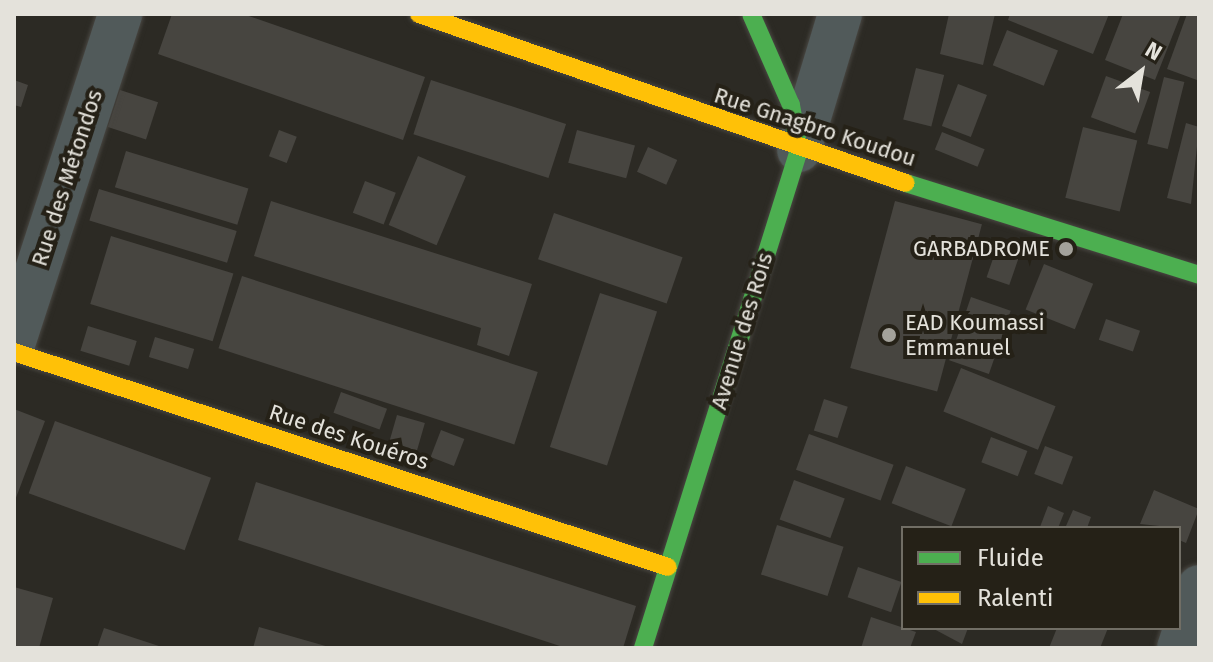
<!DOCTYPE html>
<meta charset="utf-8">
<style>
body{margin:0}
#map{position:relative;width:1213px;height:662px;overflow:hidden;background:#2c2a24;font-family:"Fira Sans",sans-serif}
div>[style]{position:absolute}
.building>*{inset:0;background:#474540;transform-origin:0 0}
.roads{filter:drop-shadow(0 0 2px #494742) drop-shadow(0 0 2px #494742)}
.street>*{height:44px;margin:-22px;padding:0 22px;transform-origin:22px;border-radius:22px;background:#515a5a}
.fast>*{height:18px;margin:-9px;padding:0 9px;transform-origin:9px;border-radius:9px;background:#4caf50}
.slow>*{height:18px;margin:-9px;padding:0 9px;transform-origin:9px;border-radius:9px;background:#ffc107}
.dots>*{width:22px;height:22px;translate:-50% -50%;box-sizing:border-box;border:4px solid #252117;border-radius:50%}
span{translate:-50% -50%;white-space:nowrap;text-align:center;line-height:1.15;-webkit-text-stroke:8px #252117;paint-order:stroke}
.street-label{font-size:22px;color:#e4e2db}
.poi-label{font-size:22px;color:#e4e2db}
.right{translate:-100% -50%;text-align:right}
.left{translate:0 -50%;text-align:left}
.frame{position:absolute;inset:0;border:16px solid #e4e2db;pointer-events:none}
.legend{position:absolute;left:901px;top:526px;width:280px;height:104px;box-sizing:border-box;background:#252117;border:2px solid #716e65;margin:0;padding:10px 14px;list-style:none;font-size:24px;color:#e4e2db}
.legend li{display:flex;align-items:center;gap:16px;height:40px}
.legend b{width:40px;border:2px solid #716e65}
.north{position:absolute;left:1101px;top:32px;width:80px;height:80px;-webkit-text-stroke:6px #252117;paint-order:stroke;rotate:31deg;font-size:22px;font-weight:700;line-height:32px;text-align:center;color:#e4e2db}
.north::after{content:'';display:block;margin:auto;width:28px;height:36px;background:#e4e2db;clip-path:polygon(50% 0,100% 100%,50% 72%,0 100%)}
</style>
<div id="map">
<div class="building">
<div style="clip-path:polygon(172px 14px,243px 14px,425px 77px,403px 140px,158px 54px)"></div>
<div style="clip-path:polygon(949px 14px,995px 14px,983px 65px,940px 54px)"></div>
<div style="clip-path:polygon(1010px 14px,1109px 14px,1093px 54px,1008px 20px)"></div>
<div style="clip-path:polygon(1123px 14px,1181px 14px,1155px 80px,1105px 60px)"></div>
<div style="clip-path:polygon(1187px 14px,1199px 14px,1197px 80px,1167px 69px)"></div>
<div style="left:1007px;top:30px;width:55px;height:38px;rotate:22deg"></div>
<div style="left:916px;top:68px;width:29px;height:53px;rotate:14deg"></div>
<div style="left:1106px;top:76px;width:47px;height:44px;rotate:20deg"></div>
<div style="left:1164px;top:77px;width:21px;height:69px;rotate:14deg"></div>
<div style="clip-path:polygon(14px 80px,28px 85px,21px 107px,14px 105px)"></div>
<div style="left:431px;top:80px;width:142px;height:57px;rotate:18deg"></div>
<div style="left:958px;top:84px;width:31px;height:45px;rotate:21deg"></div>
<div style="left:120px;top:90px;width:40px;height:39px;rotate:18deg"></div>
<div style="clip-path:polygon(1186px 123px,1199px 127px,1191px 204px,1167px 198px)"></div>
<div style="left:1083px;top:127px;width:56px;height:73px;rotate:14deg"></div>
<div style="left:279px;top:130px;width:19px;height:28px;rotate:21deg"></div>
<div style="left:577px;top:130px;width:60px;height:34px;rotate:15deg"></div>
<div style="left:942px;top:132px;width:46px;height:19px;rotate:22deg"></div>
<div style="left:648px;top:147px;width:32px;height:27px;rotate:24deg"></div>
<div style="left:126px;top:151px;width:128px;height:38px;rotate:17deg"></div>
<div style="left:418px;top:156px;width:52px;height:75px;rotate:23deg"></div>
<div style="left:365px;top:181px;width:33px;height:34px;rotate:21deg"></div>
<div style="left:99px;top:189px;width:144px;height:33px;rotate:17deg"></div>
<div style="clip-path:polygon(271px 201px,532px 284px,509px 356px,477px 345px,481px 328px,254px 256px)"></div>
<div style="left:895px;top:201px;width:90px;height:173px;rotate:15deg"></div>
<div style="left:554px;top:213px;width:136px;height:49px;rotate:19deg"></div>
<div style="left:111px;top:236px;width:128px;height:71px;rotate:17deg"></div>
<div style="left:997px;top:247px;width:24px;height:32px;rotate:19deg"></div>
<div style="left:1044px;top:264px;width:53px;height:49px;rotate:22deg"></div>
<div style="left:242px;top:276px;width:311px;height:76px;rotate:18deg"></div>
<div style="left:600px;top:293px;width:60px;height:162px;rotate:18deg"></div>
<div style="left:971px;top:297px;width:42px;height:67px;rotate:19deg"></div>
<div style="left:1106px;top:319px;width:36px;height:22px;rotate:19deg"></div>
<div style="left:88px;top:326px;width:51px;height:26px;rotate:17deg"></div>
<div style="left:155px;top:337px;width:41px;height:21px;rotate:17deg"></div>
<div style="left:961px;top:368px;width:102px;height:47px;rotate:22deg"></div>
<div style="left:341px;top:392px;width:49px;height:22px;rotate:20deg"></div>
<div style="left:824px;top:399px;width:25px;height:33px;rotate:18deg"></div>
<div style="clip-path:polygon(14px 409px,45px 421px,14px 503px)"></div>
<div style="left:397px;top:415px;width:29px;height:31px;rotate:16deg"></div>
<div style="left:55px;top:421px;width:166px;height:77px;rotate:20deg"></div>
<div style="left:441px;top:430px;width:25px;height:29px;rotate:21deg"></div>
<div style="left:809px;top:434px;width:90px;height:38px;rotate:20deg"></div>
<div style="left:991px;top:437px;width:39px;height:27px;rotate:21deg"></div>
<div style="left:1045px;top:446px;width:30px;height:30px;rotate:21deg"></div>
<div style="left:906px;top:466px;width:64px;height:40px;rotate:21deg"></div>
<div style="left:794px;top:480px;width:54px;height:42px;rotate:20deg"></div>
<div style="clip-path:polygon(256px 482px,636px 606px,623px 648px,566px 648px,238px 540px)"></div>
<div style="clip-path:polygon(1154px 490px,1199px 509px,1186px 543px,1179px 540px,1179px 528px,1140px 524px)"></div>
<div style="clip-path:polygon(1048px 506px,1064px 513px,1058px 528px,1040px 527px)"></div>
<div style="clip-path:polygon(1073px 510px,1091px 517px,1087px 528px,1066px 526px)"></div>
<div style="left:777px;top:525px;width:70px;height:52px;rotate:18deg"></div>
<div style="left:858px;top:567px;width:46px;height:32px;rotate:19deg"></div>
<div style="clip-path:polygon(14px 587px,53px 598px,39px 648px,14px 648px)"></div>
<div style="clip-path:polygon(871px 617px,916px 632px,910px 648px,861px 648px)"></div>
<div style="clip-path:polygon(259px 627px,329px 647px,328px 648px,253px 648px)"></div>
<div style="clip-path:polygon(104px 628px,162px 647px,162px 648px,97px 648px)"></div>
<div style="clip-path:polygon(932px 628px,968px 628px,962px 644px)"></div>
<div style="clip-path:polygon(1057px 628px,1108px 628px,1100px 648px,1049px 648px)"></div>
</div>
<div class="roads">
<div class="street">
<div style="left:799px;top:150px;width:142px;rotate:-73.2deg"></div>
<div style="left:14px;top:341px;width:344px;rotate:-72deg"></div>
<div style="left:1179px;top:648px;width:64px;rotate:-71.8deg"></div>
</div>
<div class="fast">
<div style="left:906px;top:183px;width:307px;rotate:17.4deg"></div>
<div style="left:643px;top:648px;width:522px;rotate:-72.61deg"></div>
<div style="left:799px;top:150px;width:46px;rotate:-100.1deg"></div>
<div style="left:791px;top:105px;width:99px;rotate:-113.7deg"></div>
</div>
<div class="slow">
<div style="left:419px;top:14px;width:515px;rotate:19.14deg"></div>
<div style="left:14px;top:352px;width:688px;rotate:18.2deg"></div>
</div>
</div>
<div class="dots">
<div style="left:1066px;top:249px;background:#a4a29b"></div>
<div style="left:889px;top:335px;background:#a4a29b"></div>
</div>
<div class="street-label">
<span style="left:815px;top:127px;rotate:18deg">Rue Gnagbro Koudou</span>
<span style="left:67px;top:178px;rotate:-72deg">Rue des Métondos</span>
<span style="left:742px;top:331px;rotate:-73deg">Avenue des Rois</span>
<span style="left:349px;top:437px;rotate:18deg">Rue des Kouéros</span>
</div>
<div class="poi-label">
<span class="right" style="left:1050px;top:249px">GARBADROME</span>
<span class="left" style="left:905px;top:335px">EAD Koumassi<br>Emmanuel</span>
</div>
<div class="frame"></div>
<ul class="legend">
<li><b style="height:10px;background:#4caf50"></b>Fluide</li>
<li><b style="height:10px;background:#ffc107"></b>Ralenti</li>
</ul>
<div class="north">N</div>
</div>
